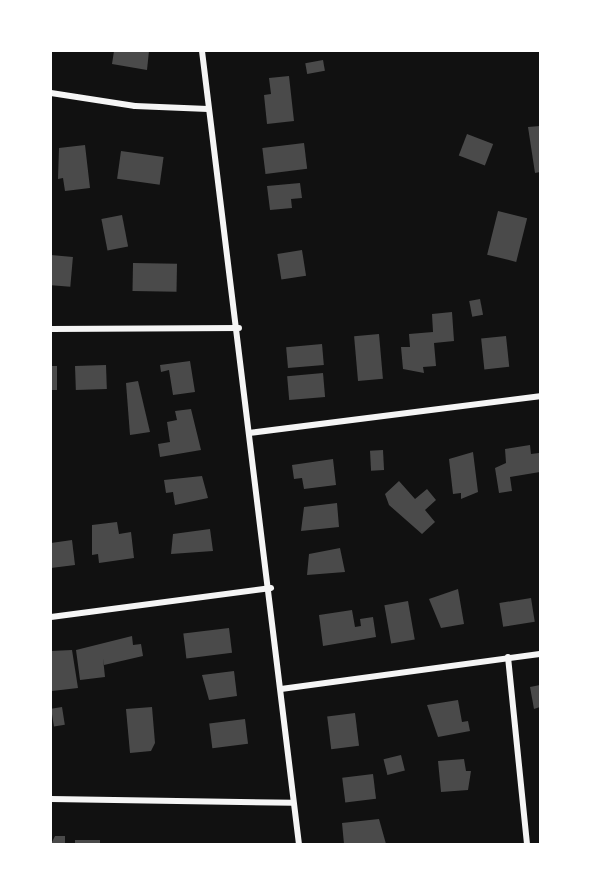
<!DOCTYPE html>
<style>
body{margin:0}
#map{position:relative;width:591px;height:895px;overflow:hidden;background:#111;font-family:"Titillium Web",sans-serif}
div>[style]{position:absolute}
.building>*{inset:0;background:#4a4a4a;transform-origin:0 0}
.minor>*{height:6px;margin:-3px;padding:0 3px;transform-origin:3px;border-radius:3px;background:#f5f5f5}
span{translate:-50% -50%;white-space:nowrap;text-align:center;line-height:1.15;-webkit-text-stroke:6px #fff;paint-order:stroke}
.frame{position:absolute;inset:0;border:52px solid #fff;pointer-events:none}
</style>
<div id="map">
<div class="building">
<div style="clip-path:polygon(114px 51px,149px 51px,147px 70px,112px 64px)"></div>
<div style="left:323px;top:60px;width:11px;height:18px;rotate:80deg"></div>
<div style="clip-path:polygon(289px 76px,294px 121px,267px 124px,264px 95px,271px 94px,269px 78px)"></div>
<div style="clip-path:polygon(540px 126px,540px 172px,535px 173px,528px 127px)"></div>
<div style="left:467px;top:134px;width:28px;height:23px;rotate:21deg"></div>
<div style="left:304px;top:143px;width:26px;height:42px;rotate:83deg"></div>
<div style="clip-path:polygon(85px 145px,90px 188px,65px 191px,63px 178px,58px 179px,59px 148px)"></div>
<div style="left:121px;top:151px;width:43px;height:28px;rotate:8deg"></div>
<div style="clip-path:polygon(300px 183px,302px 198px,291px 199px,292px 208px,270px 210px,267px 186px)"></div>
<div style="left:498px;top:211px;width:30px;height:45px;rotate:14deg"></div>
<div style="left:122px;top:215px;width:32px;height:21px;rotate:79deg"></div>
<div style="left:302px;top:250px;width:26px;height:25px;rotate:81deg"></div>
<div style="left:51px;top:255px;width:22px;height:30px;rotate:5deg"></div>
<div style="left:133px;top:263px;width:44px;height:28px;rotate:1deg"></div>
<div style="left:480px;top:299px;width:16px;height:11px;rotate:79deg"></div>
<div style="clip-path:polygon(452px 312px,454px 341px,434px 343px,436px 366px,423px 367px,424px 373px,403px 369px,401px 347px,410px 347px,409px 334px,433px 332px,432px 314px)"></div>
<div style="left:379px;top:334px;width:45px;height:25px;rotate:85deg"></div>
<div style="left:506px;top:336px;width:31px;height:25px;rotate:84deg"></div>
<div style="left:322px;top:344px;width:21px;height:36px;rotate:85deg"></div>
<div style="clip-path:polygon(190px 361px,195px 392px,173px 395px,169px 370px,161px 372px,160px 365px)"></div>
<div style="left:106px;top:365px;width:24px;height:31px;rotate:88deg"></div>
<div style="left:51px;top:366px;width:6px;height:24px"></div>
<div style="left:323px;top:373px;width:24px;height:36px;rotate:85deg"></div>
<div style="clip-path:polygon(138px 381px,150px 432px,130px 435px,126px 383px)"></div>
<div style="clip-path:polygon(191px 409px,201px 450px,160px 457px,158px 444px,170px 442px,167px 422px,177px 420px,175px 411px)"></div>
<div style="clip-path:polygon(530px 445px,531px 454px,539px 453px,540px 472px,510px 477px,512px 491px,499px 493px,495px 468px,506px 463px,505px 449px)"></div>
<div style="left:383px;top:450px;width:20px;height:13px;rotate:87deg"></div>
<div style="clip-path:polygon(473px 452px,478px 492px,461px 499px,461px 493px,453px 494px,449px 459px)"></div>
<div style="clip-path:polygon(333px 459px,336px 485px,304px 489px,302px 478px,294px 479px,292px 465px)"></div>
<div style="clip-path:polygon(202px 476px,208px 498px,175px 505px,173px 492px,166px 493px,164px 480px)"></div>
<div style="clip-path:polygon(399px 481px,415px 499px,427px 489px,436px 500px,425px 510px,435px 522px,422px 534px,389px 505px,385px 494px)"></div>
<div style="clip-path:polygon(337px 503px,339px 527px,301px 531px,304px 507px)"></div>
<div style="clip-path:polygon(117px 522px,119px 534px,131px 532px,134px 558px,99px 563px,98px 554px,92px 555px,92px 525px)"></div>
<div style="clip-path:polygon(210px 529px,213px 551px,171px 554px,173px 534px)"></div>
<div style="clip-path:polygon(72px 540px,75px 565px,51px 568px,51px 543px)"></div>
<div style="clip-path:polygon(340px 548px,345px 572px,307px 575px,309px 554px)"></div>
<div style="clip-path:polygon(458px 589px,464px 624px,441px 628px,429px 599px)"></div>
<div style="left:531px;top:598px;width:24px;height:32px;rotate:81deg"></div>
<div style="left:408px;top:601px;width:39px;height:24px;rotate:80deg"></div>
<div style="clip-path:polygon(352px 610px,355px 627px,361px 626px,360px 619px,373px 617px,376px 637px,323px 646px,319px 615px)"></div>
<div style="left:229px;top:628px;width:25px;height:46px;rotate:83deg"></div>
<div style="clip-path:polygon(132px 636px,133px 645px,141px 644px,143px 656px,104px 665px,103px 658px,105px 677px,80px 680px,76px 650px)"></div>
<div style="clip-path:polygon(72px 650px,78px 688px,52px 691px,51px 651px)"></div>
<div style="clip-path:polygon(234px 671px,237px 696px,209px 700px,202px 675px)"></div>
<div style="clip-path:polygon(540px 685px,540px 707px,534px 709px,530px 687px)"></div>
<div style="clip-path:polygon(458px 700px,462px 722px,468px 721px,470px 731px,438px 737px,427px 705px)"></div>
<div style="left:62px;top:707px;width:18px;height:11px;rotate:81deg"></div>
<div style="clip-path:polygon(152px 707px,155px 743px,151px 751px,130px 753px,126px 709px)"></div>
<div style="left:355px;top:713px;width:33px;height:28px;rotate:83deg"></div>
<div style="left:245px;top:719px;width:25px;height:36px;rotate:83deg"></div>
<div style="left:401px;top:755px;width:16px;height:18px;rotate:76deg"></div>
<div style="clip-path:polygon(464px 759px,466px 771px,471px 771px,468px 790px,441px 792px,438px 761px)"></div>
<div style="left:373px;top:774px;width:25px;height:31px;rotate:83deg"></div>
<div style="clip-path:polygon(379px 819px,386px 844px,344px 844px,342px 823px)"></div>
<div style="clip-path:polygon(55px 836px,65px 836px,65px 844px,51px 844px)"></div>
<div style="left:75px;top:840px;width:25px;height:4px"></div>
</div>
<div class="minor">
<div style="left:202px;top:51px;width:799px;rotate:83.03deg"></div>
<div style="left:51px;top:93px;width:85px;rotate:8.8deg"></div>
<div style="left:135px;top:106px;width:73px;rotate:2.4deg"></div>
<div style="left:51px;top:329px;width:188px;rotate:-0.3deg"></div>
<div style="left:249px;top:433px;width:293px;rotate:-7.2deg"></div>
<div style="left:51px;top:617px;width:222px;rotate:-7.5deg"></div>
<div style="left:508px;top:657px;width:188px;rotate:84.2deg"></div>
<div style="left:281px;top:689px;width:261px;rotate:-7.7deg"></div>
<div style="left:51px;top:799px;width:242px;rotate:0.9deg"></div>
</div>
<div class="frame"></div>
</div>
